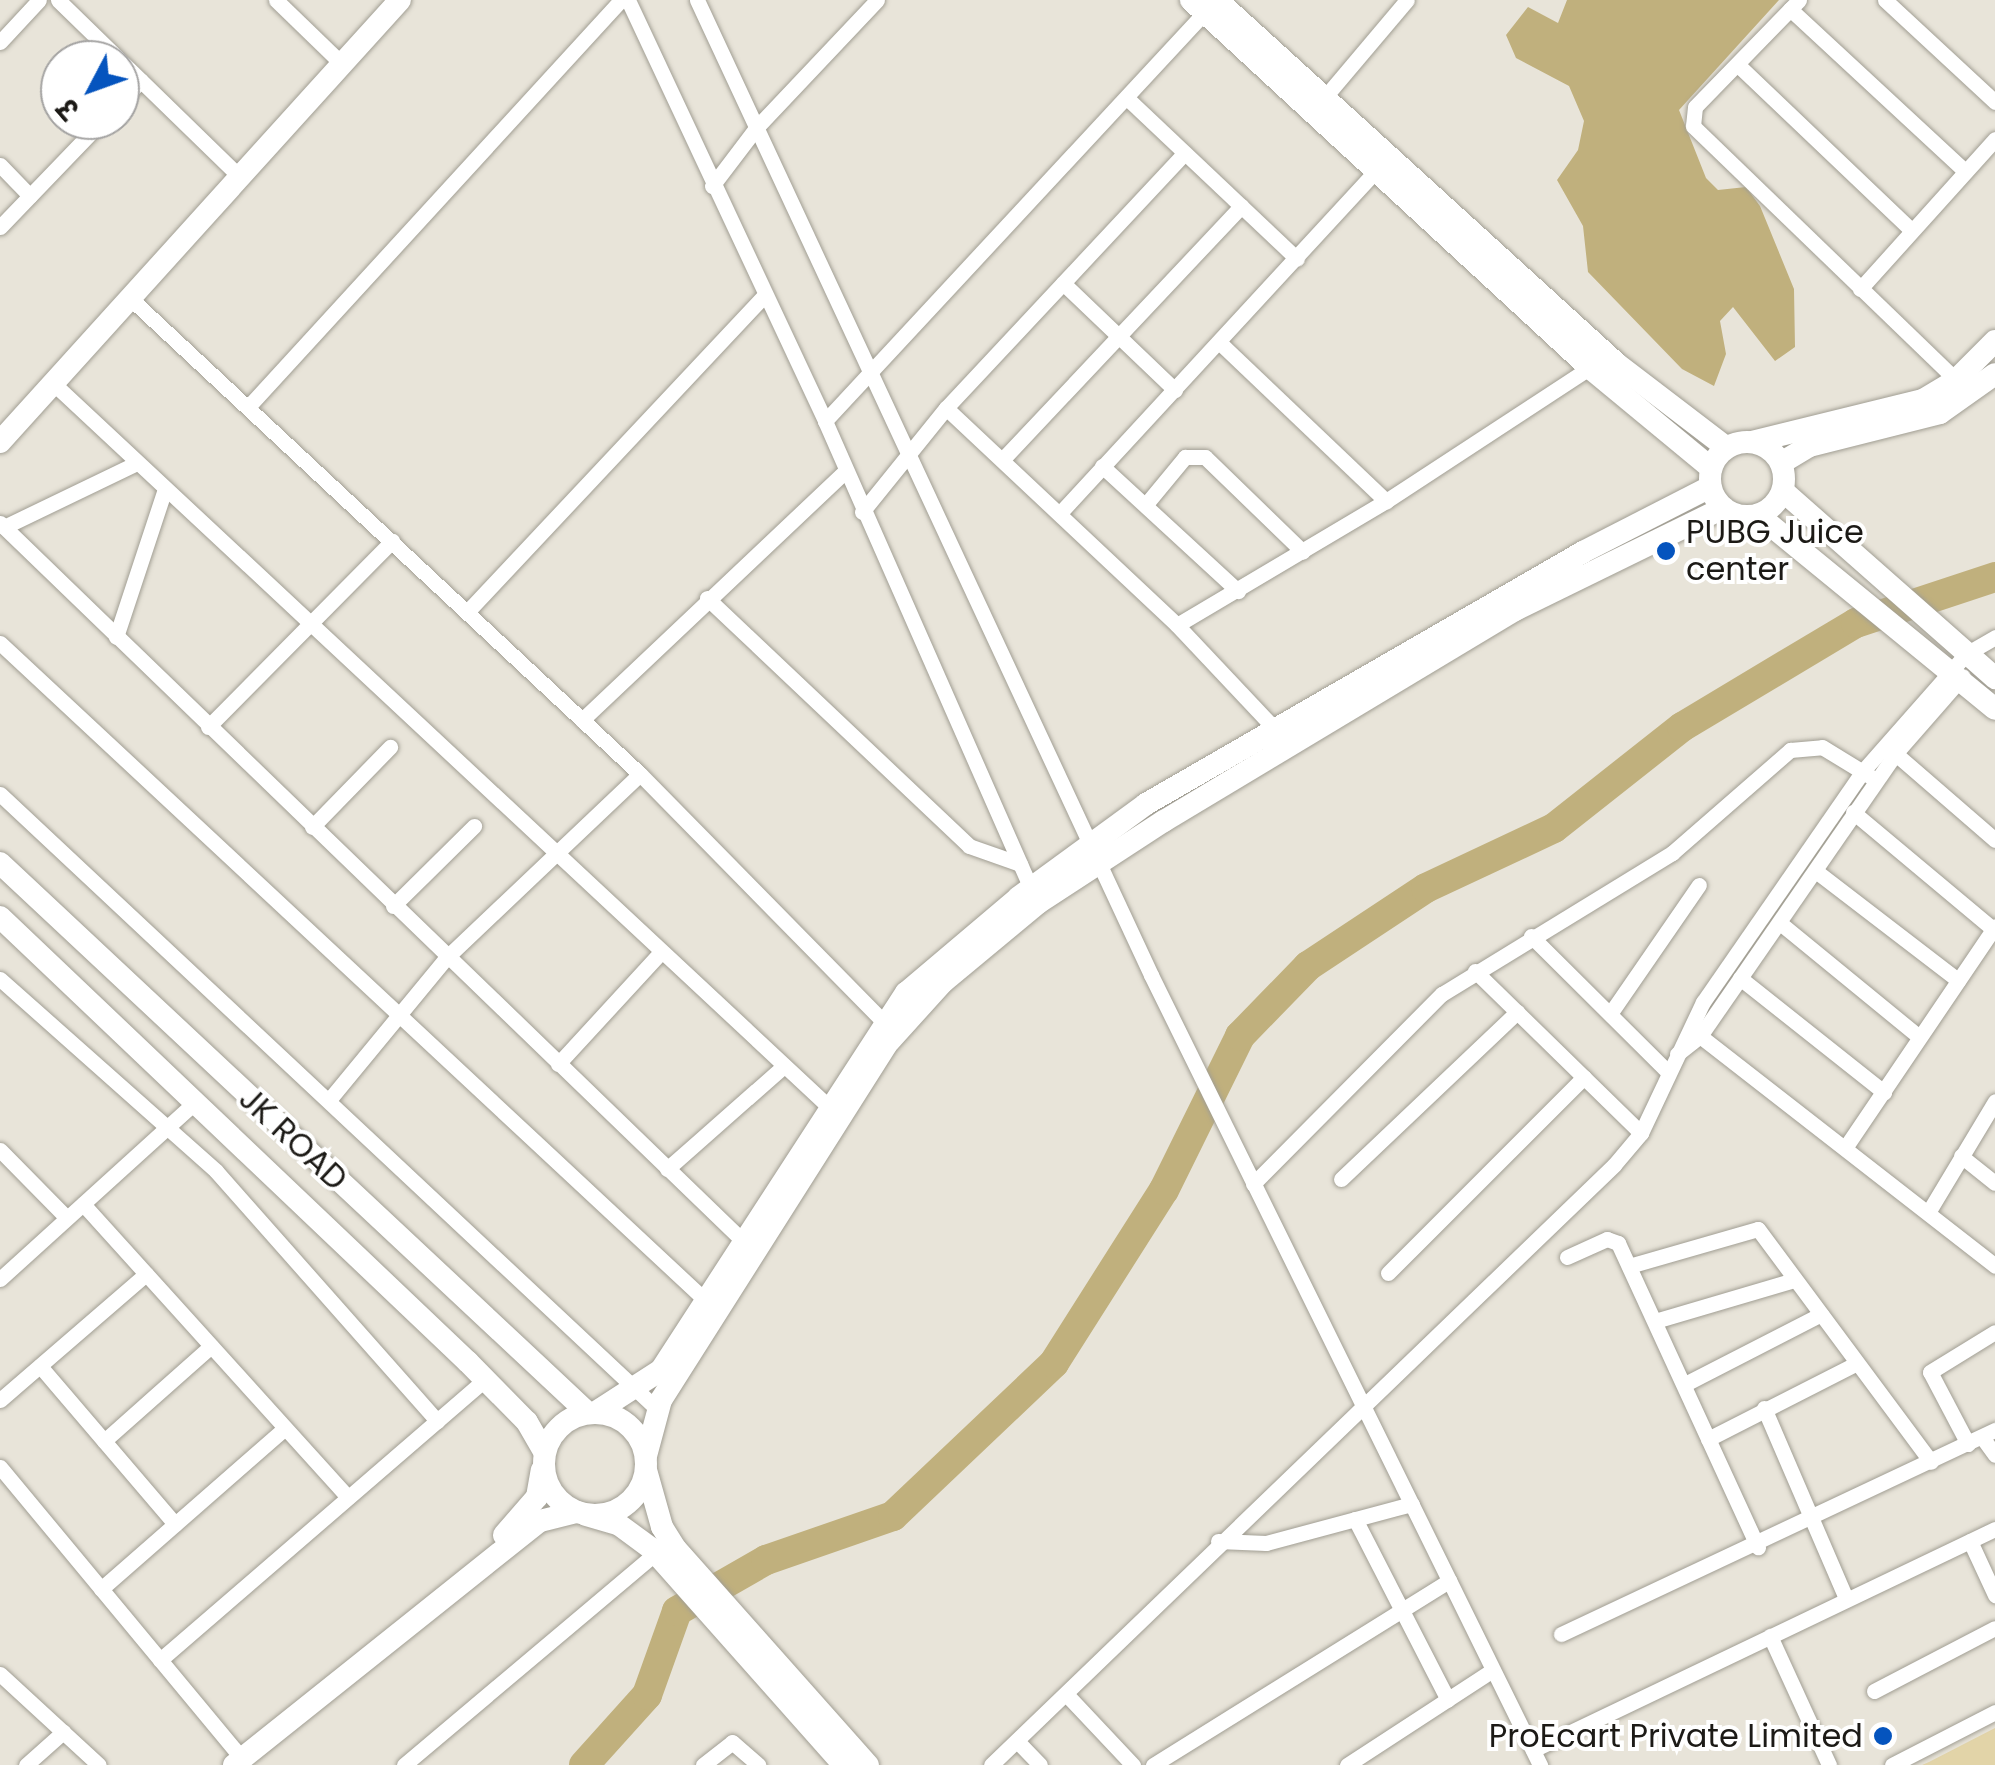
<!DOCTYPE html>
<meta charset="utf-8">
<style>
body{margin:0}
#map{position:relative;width:1995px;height:1765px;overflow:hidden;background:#e8e4d9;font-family:Poppins,"Noto Sans Devanagari",sans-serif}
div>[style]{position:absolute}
.green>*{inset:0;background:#e2d4a8}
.water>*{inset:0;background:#c0b07d}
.river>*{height:30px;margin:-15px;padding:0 15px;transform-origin:15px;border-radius:15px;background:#c0b07d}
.roads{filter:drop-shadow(0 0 2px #a19e93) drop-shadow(0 0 2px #a19e93)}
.street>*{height:15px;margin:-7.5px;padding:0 7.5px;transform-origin:7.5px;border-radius:7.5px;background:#fff}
.secondary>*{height:22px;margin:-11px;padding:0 11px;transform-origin:11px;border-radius:11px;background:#fff}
.secondary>.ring{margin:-11px;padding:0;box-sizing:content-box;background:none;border:22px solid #fff;border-radius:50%}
.dots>*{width:28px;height:28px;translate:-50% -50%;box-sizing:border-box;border:5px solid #fff;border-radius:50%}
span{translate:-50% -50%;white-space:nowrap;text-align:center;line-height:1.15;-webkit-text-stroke:8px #fff;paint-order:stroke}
.poi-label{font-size:32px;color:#1c1a16}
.left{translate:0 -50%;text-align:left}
.right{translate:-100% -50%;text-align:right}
.street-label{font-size:32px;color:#1c1a16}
.north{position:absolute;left:40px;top:40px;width:100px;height:100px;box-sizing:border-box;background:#fff;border:2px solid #a4a3a2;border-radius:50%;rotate:229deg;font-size:28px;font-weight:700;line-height:40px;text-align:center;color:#1c1a16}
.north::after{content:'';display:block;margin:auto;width:35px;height:45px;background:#0554be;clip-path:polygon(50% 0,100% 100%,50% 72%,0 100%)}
</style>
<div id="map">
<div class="green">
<div style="clip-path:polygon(1995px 1728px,1995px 1765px,1922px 1765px,1929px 1762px)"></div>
</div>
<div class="water">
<div style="clip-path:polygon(1567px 0,1779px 0,1679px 110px,1706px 178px,1718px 190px,1746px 187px,1760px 206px,1794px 289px,1795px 347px,1775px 361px,1733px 307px,1720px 321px,1726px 354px,1714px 386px,1682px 369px,1588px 272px,1583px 226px,1557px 180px,1578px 150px,1584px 121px,1569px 86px,1516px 58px,1506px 35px,1528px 7px,1558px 23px)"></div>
</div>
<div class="river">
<div style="left:584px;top:1765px;width:94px;rotate:-48deg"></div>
<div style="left:647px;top:1695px;width:89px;rotate:-70.3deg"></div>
<div style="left:677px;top:1611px;width:103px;rotate:-29.8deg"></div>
<div style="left:766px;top:1560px;width:134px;rotate:-19.1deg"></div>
<div style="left:893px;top:1516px;width:222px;rotate:-43.5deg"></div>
<div style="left:1054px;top:1363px;width:205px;rotate:-57.6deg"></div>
<div style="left:1164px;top:1190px;width:172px;rotate:-63.7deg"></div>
<div style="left:1240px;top:1036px;width:98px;rotate:-45.8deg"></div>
<div style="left:1308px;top:966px;width:141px;rotate:-33.5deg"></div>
<div style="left:1426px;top:888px;width:141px;rotate:-25.1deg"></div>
<div style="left:1554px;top:828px;width:163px;rotate:-38.3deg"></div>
<div style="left:1682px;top:727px;width:203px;rotate:-30.9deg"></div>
<div style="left:1856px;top:623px;width:146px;rotate:-18.3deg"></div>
</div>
<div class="roads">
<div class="street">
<div style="left:58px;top:0;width:254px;rotate:44.2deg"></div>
<div style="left:276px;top:0;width:92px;rotate:44.1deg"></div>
<div style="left:628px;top:0;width:465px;rotate:64.9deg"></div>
<div style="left:825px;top:421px;width:516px;rotate:66.22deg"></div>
<div style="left:697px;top:0;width:1076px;rotate:65.03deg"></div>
<div style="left:1151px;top:975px;width:881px;rotate:63.78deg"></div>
<div style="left:1799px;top:0;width:149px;rotate:134.2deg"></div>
<div style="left:1695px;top:107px;width:19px;rotate:96deg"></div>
<div style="left:1693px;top:126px;width:366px;rotate:44deg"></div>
<div style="left:1885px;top:0;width:150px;rotate:42.8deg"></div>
<div style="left:1790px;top:9px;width:238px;rotate:42.8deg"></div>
<div style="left:0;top:42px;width:57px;rotate:-47.1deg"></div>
<div style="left:1738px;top:65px;width:239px;rotate:43.6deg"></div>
<div style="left:1129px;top:100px;width:231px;rotate:43.4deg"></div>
<div style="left:120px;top:102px;width:30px;rotate:-46deg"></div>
<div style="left:1319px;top:104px;width:136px;rotate:-49.8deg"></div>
<div style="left:0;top:165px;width:43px;rotate:45.9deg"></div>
<div style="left:712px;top:186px;width:73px;rotate:-52.8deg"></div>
<div style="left:756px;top:128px;width:176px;rotate:-46.6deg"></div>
<div style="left:0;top:227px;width:149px;rotate:-46.1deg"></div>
<div style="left:1063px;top:283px;width:155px;rotate:43.7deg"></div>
<div style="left:1860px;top:289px;width:202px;rotate:-48deg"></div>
<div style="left:130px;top:298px;width:698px;rotate:43.03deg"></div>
<div style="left:640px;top:774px;width:359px;rotate:45.5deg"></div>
<div style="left:1219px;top:342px;width:231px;rotate:43.6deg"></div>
<div style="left:54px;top:384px;width:1061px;rotate:43.01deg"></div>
<div style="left:248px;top:407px;width:552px;rotate:-47.5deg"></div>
<div style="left:946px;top:408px;width:317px;rotate:43.2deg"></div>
<div style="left:1177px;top:625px;width:143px;rotate:46.7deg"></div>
<div style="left:825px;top:421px;width:557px;rotate:-47.11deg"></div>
<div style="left:1002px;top:460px;width:349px;rotate:-46.7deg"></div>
<div style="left:1102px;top:466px;width:185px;rotate:42.6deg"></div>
<div style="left:1147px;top:503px;width:60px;rotate:-50.4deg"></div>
<div style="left:1185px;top:457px;width:20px"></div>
<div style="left:1205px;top:457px;width:136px;rotate:44.1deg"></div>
<div style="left:862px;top:512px;width:134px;rotate:-51.1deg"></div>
<div style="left:946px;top:408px;width:349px;rotate:-46.9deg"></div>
<div style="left:1060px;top:513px;width:466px;rotate:-47.3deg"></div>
<div style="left:0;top:523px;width:1036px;rotate:44.02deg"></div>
<div style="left:4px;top:527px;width:148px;rotate:-25.7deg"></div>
<div style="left:707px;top:598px;width:361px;rotate:43.4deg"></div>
<div style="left:969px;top:846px;width:54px;rotate:19.4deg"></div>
<div style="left:467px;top:612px;width:434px;rotate:-46.8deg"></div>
<div style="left:1177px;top:625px;width:243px;rotate:-30.7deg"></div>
<div style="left:1386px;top:501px;width:249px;rotate:-33.2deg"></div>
<div style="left:116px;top:637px;width:156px;rotate:-71.7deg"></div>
<div style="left:0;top:643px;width:965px;rotate:42.98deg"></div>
<div style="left:582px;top:720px;width:361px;rotate:-43.4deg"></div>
<div style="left:208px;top:727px;width:262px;rotate:-45.3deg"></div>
<div style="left:1890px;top:749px;width:139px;rotate:40.9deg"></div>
<div style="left:0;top:794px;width:900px;rotate:43.11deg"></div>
<div style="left:1853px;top:812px;width:182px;rotate:39.9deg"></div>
<div style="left:312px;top:827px;width:112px;rotate:-45.7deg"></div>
<div style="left:1817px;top:872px;width:178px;rotate:37.5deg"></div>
<div style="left:393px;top:906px;width:114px;rotate:-44.6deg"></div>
<div style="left:1780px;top:923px;width:178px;rotate:39.3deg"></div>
<div style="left:1531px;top:936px;width:194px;rotate:44.8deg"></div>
<div style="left:1475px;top:971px;width:232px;rotate:44.3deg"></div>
<div style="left:1740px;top:978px;width:184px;rotate:38.4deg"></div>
<div style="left:0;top:979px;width:289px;rotate:41.6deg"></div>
<div style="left:216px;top:1171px;width:334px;rotate:48.5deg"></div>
<div style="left:1612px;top:1011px;width:153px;rotate:-55.4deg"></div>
<div style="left:1700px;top:1036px;width:374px;rotate:37.9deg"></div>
<div style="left:1677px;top:1054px;width:29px;rotate:-38deg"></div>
<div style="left:1700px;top:1036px;width:343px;rotate:-55.3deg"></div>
<div style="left:1895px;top:754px;width:103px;rotate:-48.9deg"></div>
<div style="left:558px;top:1064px;width:152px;rotate:-47.4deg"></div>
<div style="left:329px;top:1100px;width:184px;rotate:-50.5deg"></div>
<div style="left:446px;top:958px;width:267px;rotate:-43.5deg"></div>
<div style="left:1847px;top:1145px;width:264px;rotate:-55.9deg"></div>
<div style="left:0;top:1150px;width:95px;rotate:45.4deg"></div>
<div style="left:1961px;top:1156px;width:43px;rotate:38.5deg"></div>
<div style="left:667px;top:1169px;width:156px;rotate:-41.4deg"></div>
<div style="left:1341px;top:1179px;width:243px;rotate:-43.5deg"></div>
<div style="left:1253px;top:1184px;width:268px;rotate:-45.2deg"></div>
<div style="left:1442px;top:994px;width:270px;rotate:-31.5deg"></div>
<div style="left:1672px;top:853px;width:157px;rotate:-41.1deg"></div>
<div style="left:1790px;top:750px;width:32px;rotate:-5deg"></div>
<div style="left:1822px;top:747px;width:63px;rotate:31.4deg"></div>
<div style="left:83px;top:1204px;width:395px;rotate:47.9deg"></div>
<div style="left:1929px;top:1211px;width:128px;rotate:-59deg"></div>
<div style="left:1567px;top:1257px;width:44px;rotate:-24.2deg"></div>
<div style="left:1607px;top:1239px;width:12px;rotate:20deg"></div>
<div style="left:1618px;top:1243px;width:335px;rotate:65.3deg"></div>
<div style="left:1629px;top:1266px;width:134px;rotate:-16deg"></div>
<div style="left:1758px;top:1229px;width:290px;rotate:53.4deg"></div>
<div style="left:1388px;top:1273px;width:277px;rotate:-45deg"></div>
<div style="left:0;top:1279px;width:263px;rotate:-42.2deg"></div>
<div style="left:1655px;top:1321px;width:145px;rotate:-16.4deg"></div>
<div style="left:40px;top:1366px;width:208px;rotate:49.5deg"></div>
<div style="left:1685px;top:1384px;width:153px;rotate:-27.2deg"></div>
<div style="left:0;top:1400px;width:193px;rotate:-40.8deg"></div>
<div style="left:1764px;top:1408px;width:207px;rotate:66.7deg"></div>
<div style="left:1982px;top:1437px;width:22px;rotate:54deg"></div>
<div style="left:1708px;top:1439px;width:165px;rotate:-27deg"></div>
<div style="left:104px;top:1441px;width:143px;rotate:-41.6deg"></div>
<div style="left:1968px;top:1444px;width:81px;rotate:-117.8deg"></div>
<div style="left:1930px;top:1372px;width:76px;rotate:-31.6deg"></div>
<div style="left:0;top:1467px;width:379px;rotate:50.3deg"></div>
<div style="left:1355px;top:1519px;width:203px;rotate:62.8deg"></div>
<div style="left:1218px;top:1541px;width:48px;rotate:2.4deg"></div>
<div style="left:1266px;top:1543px;width:151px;rotate:-15deg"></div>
<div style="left:1970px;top:1541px;width:60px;rotate:65.2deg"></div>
<div style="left:101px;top:1589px;width:244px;rotate:-41.2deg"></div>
<div style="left:1561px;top:1634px;width:480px;rotate:-25.2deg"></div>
<div style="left:1770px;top:1636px;width:142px;rotate:65.4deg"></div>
<div style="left:160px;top:1660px;width:430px;rotate:-40.8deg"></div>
<div style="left:0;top:1674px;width:134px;rotate:42.6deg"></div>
<div style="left:1874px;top:1691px;width:136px;rotate:-27.5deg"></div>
<div style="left:1066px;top:1694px;width:98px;rotate:46.7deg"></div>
<div style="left:1017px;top:1741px;width:33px;rotate:46deg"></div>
<div style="left:1533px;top:1750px;width:512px;rotate:-25.56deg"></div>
<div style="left:26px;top:1765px;width:50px;rotate:-41.7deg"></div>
<div style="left:404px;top:1765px;width:329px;rotate:-40.1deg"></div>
<div style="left:703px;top:1765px;width:37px;rotate:-38deg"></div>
<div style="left:732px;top:1742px;width:35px;rotate:41deg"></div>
<div style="left:991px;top:1765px;width:865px;rotate:-43.92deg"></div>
<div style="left:1614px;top:1165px;width:42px;rotate:-49.8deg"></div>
<div style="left:1641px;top:1133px;width:145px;rotate:-64.7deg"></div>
<div style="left:1703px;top:1002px;width:280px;rotate:-55.3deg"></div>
<div style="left:1862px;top:772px;width:157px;rotate:-48.6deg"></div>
<div style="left:1966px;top:654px;width:34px;rotate:-30deg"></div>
<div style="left:1153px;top:1765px;width:349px;rotate:-31.9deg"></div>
<div style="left:1347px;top:1765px;width:174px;rotate:-33.1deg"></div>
<div style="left:1892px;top:1765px;width:116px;rotate:-27.2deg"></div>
</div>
<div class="secondary">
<div style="left:1191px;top:0;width:543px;rotate:42.69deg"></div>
<div style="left:1590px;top:368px;width:157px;rotate:39.6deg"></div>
<div style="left:1217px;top:0;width:541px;rotate:42.3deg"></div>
<div style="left:1617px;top:364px;width:138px;rotate:37.4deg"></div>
<div class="ring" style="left:1710px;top:442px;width:52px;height:52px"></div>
<div style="left:0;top:442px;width:596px;rotate:-47.86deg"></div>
<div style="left:1752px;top:442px;width:176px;rotate:-13.8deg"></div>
<div style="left:1923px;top:400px;width:39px;rotate:-31deg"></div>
<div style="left:1956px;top:380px;width:55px;rotate:-45deg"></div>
<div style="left:1781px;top:463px;width:33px;rotate:-31deg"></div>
<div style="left:1809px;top:446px;width:135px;rotate:-14.1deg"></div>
<div style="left:1940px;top:413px;width:67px;rotate:-35.3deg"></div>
<div style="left:1783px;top:491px;width:283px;rotate:41.4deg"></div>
<div style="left:1758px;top:515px;width:306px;rotate:39.3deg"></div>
<div style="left:0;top:863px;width:805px;rotate:43.09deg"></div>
<div style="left:0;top:917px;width:646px;rotate:43.56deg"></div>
<div style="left:468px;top:1362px;width:84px;rotate:45.5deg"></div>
<div style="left:527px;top:1422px;width:34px;rotate:60deg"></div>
<div style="left:596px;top:1412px;width:77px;rotate:-32.9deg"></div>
<div style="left:661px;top:1370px;width:450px;rotate:-57deg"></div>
<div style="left:906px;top:993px;width:148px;rotate:-40.3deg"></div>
<div style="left:1019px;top:897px;width:157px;rotate:-36.2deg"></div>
<div style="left:1146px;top:804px;width:504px;rotate:-29.97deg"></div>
<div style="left:1583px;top:552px;width:143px;rotate:-27.1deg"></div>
<div class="ring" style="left:544px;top:1413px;width:80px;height:80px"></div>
<div style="left:646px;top:1456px;width:58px;rotate:-75deg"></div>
<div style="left:661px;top:1400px;width:420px;rotate:-57.6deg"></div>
<div style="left:886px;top:1045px;width:85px;rotate:-47.9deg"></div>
<div style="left:943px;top:982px;width:124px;rotate:-39.7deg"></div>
<div style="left:1038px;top:903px;width:150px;rotate:-33.1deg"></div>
<div style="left:1164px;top:821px;width:410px;rotate:-31deg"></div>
<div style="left:1515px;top:610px;width:232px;rotate:-26.1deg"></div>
<div style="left:646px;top:1470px;width:59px;rotate:74.3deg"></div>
<div style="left:662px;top:1527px;width:26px;rotate:58deg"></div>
<div style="left:676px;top:1549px;width:289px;rotate:48.4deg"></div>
<div style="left:586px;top:1515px;width:33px;rotate:16deg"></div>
<div style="left:618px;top:1524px;width:42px;rotate:36.3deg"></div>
<div style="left:652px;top:1549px;width:289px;rotate:48.4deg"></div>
<div style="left:504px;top:1535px;width:50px;rotate:-49deg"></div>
<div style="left:537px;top:1497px;width:27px;rotate:-80deg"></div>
<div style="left:234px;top:1765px;width:391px;rotate:-38.6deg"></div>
<div style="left:540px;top:1521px;width:38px;rotate:-14deg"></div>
</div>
</div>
<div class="dots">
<div style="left:1666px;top:551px;background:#0554be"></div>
<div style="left:1883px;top:1736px;background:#0554be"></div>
</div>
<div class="poi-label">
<span class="left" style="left:1686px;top:551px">PUBG Juice<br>center</span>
<span class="right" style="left:1863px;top:1736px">ProEcart Private Limited</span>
</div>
<div class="street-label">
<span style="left:293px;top:1139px;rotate:43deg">JK ROAD</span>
</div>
<div class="north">उ</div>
</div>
